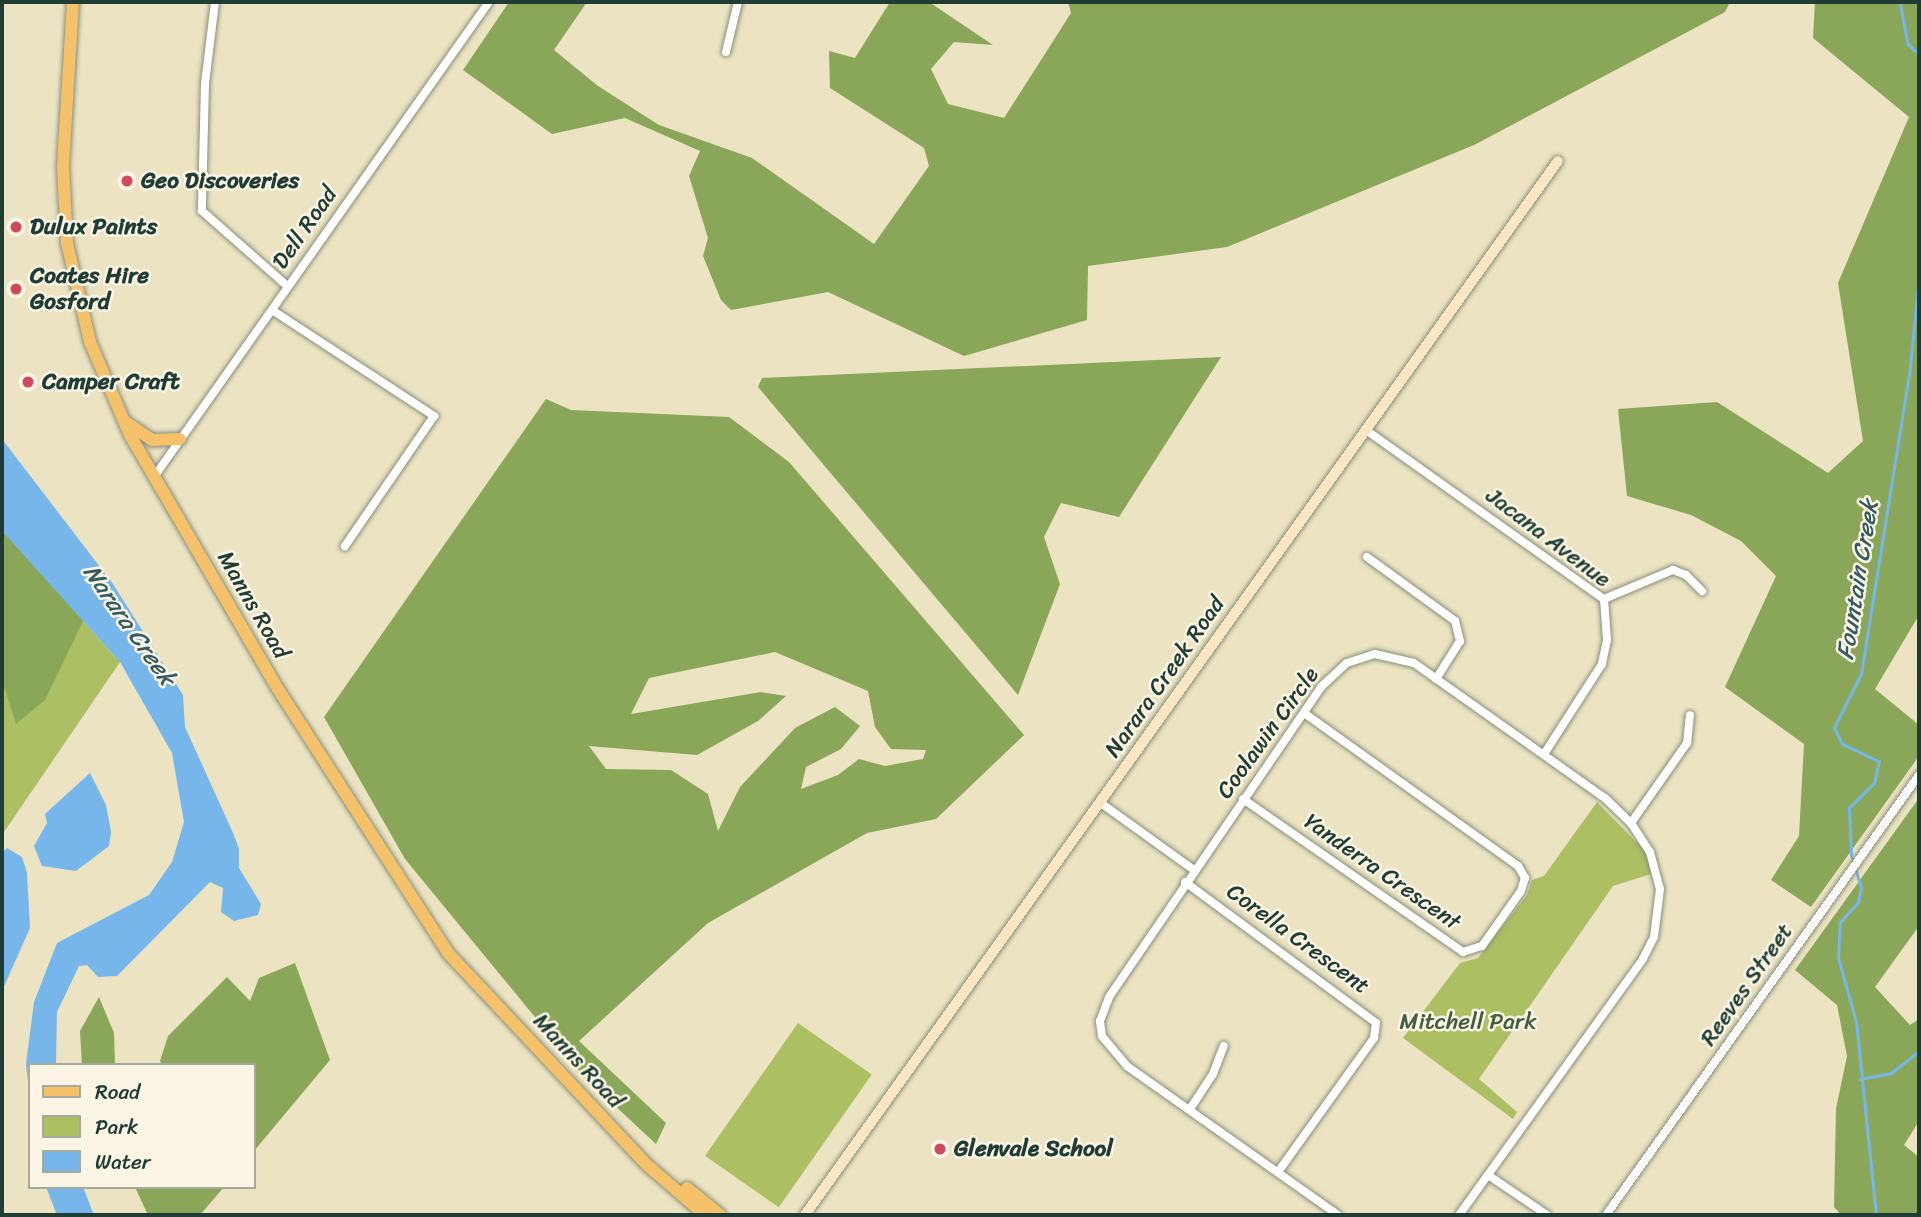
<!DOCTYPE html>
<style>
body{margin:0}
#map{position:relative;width:1921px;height:1217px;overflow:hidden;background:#ece3c2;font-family:Sriracha,sans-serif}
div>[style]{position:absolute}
.green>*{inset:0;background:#acbf63;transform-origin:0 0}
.forest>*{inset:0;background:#89a659}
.water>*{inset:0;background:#76b6ea}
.stream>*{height:2.5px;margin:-1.25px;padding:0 1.25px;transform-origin:1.25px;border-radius:1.25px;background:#76b6ea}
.roads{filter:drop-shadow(0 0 2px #86907b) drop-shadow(0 0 2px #86907b)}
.street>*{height:8px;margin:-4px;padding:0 4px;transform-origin:4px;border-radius:4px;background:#fff}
.secondary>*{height:10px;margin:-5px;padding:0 5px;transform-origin:5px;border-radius:5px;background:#fbe6c4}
.primary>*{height:12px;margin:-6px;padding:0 6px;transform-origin:6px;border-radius:6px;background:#f5c16b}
.dots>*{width:19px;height:19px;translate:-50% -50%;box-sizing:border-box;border:4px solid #fcf5e5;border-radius:50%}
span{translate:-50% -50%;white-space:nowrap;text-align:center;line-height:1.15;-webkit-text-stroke:5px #fcf5e5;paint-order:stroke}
.poi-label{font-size:23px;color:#1f3d34;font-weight:700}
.left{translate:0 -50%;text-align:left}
.street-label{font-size:23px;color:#1f3d34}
.park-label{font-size:23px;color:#425e40}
.water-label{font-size:24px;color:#355b62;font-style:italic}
.frame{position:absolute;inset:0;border:4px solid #1f3d34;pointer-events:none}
.legend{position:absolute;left:28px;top:1063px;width:228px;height:126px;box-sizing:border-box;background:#fcf5e5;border:2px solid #a4ab9e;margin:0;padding:9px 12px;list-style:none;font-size:21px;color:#1f3d34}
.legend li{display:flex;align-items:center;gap:14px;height:35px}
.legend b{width:35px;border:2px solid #a4ab9e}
</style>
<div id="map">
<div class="green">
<div style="clip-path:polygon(2px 531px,120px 662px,2px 835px)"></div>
<div style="clip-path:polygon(1597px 802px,1646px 852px,1651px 874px,1613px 886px,1479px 1079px,1517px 1112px,1513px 1119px,1403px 1038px,1460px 963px,1478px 958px,1527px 895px,1532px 880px,1544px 876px)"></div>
<div style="left:798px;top:1023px;width:90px;height:162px;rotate:35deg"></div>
</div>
<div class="forest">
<div style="clip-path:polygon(509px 2px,587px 2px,554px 50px,598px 86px,659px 125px,752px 158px,874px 244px,929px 166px,924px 148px,830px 88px,829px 51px,855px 58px,890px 2px,929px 2px,993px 45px,954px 42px,931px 69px,948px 104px,1004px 118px,1071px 13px,1068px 2px,1730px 2px,1725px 12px,1474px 145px,1227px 247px,1088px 266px,1087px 320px,964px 356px,828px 292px,731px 310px,721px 300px,703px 256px,708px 238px,689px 176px,700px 151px,625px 118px,552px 134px,463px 70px)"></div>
<div style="clip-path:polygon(1815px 2px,1919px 2px,1919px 615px,1875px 689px,1919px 725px,1919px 756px,1811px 907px,1771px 880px,1799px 836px,1804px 744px,1725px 687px,1776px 576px,1741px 541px,1691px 515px,1627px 496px,1618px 409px,1717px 402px,1828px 473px,1863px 441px,1838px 283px,1909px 117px,1813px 38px)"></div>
<div style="clip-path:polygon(1221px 357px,1119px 517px,1061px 503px,1044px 537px,1060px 584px,1018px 695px,758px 387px,762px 378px)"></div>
<div style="clip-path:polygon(evenodd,546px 399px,571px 410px,729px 417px,789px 462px,1024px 735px,936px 819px,867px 833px,708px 923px,579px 1041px,666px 1123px,656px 1144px,585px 1078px,405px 859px,324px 717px,546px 399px,775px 652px,868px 691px,875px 727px,891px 749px,926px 750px,923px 759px,885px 766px,859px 759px,838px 775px,801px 789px,806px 767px,841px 749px,860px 726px,835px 707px,795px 728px,740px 787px,718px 831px,708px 794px,671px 770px,606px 769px,589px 746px,697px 755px,758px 721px,786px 696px,761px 692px,631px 714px,649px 678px,775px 652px)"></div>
<div style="clip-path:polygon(2px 526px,85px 617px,45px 700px,16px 724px,2px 680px)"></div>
<div style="clip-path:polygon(1919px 798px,1919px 926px,1875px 987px,1910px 1025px,1919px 1019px,1919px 1121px,1904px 1145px,1919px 1157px,1919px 1215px,1841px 1215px,1834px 1207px,1836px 1109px,1847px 1056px,1837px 1005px,1795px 970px)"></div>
<div style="clip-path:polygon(295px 963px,330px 1060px,254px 1151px,254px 1065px,162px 1065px,160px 1061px,168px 1036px,227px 977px,250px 1001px,259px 978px)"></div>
<div style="clip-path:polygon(99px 997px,114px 1033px,115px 1065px,82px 1065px,80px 1031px)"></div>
<div style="clip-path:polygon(135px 1187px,224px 1187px,200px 1215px,147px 1213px)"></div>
</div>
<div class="water">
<div style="clip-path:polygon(2px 439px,113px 584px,183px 695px,185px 727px,233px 833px,239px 849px,239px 868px,261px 904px,258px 915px,234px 921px,221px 912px,223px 888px,210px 882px,117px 976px,98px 977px,87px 965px,79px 966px,57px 1012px,56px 1065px,30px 1065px,30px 1098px,26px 1064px,34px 1002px,57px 943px,149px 895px,172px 862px,184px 822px,172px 753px,120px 662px,2px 531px)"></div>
<div style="clip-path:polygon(90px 773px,106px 805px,111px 832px,109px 846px,76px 871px,42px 866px,34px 846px,47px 823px,45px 814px)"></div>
<div style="clip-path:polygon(7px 848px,22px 857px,27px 873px,30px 928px,2px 991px,2px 853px)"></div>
<div style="clip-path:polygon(46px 1187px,83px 1187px,94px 1215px,57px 1215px)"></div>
</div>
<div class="stream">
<div style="left:1900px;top:2px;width:43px;rotate:79.2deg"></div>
<div style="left:1908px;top:44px;width:15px;rotate:42deg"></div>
<div style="left:1919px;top:215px;width:1px;rotate:90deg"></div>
<div style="left:1860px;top:1079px;width:32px;rotate:-11deg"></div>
<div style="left:1891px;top:1073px;width:36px;rotate:-38deg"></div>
<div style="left:1876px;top:1215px;width:194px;rotate:-95.9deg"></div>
<div style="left:1856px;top:1022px;width:66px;rotate:-105.7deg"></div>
<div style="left:1838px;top:958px;width:36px;rotate:-87deg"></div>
<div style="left:1840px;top:922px;width:26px;rotate:-47deg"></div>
<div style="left:1858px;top:903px;width:15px;rotate:-79deg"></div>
<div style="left:1861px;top:888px;width:34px;rotate:-107deg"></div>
<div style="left:1851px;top:855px;width:47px;rotate:-92.4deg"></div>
<div style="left:1849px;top:808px;width:35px;rotate:-45deg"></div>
<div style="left:1874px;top:783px;width:22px;rotate:-77deg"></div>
<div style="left:1879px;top:762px;width:41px;rotate:-154.1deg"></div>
<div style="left:1842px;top:744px;width:18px;rotate:-117deg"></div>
<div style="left:1834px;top:728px;width:60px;rotate:-63.4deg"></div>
<div style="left:1861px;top:674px;width:311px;rotate:-80.9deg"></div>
<div style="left:1910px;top:367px;width:92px;rotate:-84.4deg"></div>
</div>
<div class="roads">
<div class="street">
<div style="left:215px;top:2px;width:83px;rotate:97deg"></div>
<div style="left:205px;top:84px;width:127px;rotate:91.4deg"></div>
<div style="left:202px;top:211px;width:113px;rotate:41.4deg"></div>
<div style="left:726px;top:52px;width:51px;rotate:-76.5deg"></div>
<div style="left:272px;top:310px;width:194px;rotate:33.2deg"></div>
<div style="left:434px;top:416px;width:158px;rotate:124.4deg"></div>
<div style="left:1366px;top:430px;width:292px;rotate:35.4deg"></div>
<div style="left:1604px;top:599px;width:41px;rotate:85.8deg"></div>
<div style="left:1607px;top:640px;width:25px;rotate:102deg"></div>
<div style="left:1602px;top:664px;width:107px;rotate:122.8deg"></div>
<div style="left:154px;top:477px;width:581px;rotate:-54.81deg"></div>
<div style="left:1367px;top:557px;width:109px;rotate:36deg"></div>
<div style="left:1455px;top:621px;width:21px;rotate:76deg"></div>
<div style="left:1460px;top:641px;width:45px;rotate:122.3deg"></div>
<div style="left:1604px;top:599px;width:75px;rotate:-22.8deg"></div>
<div style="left:1673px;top:570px;width:14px;rotate:21deg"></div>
<div style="left:1686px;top:575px;width:23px;rotate:45deg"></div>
<div style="left:1243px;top:799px;width:268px;rotate:34.8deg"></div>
<div style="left:1463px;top:952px;width:20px;rotate:-18deg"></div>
<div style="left:1482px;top:946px;width:67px;rotate:-54.7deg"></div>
<div style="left:1521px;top:891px;width:14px;rotate:-73deg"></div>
<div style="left:1525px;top:878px;width:14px;rotate:-120deg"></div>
<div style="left:1518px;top:866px;width:263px;rotate:-144.4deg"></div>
<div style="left:1101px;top:803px;width:115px;rotate:35.8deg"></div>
<div style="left:1631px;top:823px;width:98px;rotate:-55deg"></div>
<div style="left:1687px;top:743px;width:28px;rotate:-84deg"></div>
<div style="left:1185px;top:882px;width:237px;rotate:36.4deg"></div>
<div style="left:1376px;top:1023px;width:15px;rotate:98deg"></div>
<div style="left:1374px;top:1038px;width:165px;rotate:125.6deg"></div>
<div style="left:1190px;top:1109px;width:42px;rotate:-56.7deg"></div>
<div style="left:1213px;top:1074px;width:30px;rotate:-69deg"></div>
<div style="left:1488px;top:1175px;width:71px;rotate:34.1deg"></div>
<div style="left:1338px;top:1215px;width:258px;rotate:-144.8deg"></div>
<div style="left:1127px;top:1066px;width:39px;rotate:-130deg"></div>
<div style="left:1102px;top:1036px;width:15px;rotate:-98deg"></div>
<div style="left:1100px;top:1021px;width:26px;rotate:-69deg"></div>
<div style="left:1109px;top:997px;width:376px;rotate:-55.6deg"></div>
<div style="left:1321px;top:687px;width:35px;rotate:-43deg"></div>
<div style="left:1347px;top:663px;width:29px;rotate:-18deg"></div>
<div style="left:1375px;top:654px;width:40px;rotate:13deg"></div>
<div style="left:1414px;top:663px;width:234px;rotate:35.3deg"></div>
<div style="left:1605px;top:798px;width:36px;rotate:44deg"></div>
<div style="left:1631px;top:823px;width:35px;rotate:57deg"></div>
<div style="left:1650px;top:852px;width:38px;rotate:75deg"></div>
<div style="left:1660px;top:889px;width:48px;rotate:97.1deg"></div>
<div style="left:1654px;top:937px;width:25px;rotate:117deg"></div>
<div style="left:1643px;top:959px;width:315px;rotate:125.7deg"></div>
<div style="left:1606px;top:1215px;width:540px;rotate:-54.57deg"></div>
</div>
<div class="secondary">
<div style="left:805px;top:1215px;width:1295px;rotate:-54.46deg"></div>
</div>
<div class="primary">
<div style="left:73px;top:2px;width:165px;rotate:93.5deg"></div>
<div style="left:63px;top:167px;width:76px;rotate:87deg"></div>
<div style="left:67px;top:243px;width:102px;rotate:76.9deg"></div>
<div style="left:90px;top:342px;width:101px;rotate:66.7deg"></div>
<div style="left:130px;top:435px;width:294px;rotate:59.8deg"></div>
<div style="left:278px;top:689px;width:314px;rotate:57.2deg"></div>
<div style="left:448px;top:953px;width:289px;rotate:46.8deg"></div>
<div style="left:646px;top:1164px;width:78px;rotate:40.8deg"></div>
<div style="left:127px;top:423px;width:30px;rotate:34deg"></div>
<div style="left:152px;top:440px;width:28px;rotate:-2deg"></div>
<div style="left:687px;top:1188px;width:43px;rotate:39.3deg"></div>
</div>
</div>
<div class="dots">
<div style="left:127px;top:181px;background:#d1495b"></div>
<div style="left:16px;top:227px;background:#d1495b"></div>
<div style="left:16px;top:289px;background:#d1495b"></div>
<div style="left:28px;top:382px;background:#d1495b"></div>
<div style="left:940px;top:1149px;background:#d1495b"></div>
</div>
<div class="poi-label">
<span class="left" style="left:141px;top:181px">Geo Discoveries</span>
<span class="left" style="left:30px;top:227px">Dulux Paints</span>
<span class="left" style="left:30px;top:289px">Coates Hire<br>Gosford</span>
<span class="left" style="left:42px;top:382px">Camper Craft</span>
<span class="left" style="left:954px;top:1149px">Glenvale School</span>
</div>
<div class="street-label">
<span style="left:305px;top:228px;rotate:-55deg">Dell Road</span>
<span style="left:1548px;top:538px;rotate:37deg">Jacana Avenue</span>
<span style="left:253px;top:605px;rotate:60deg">Manns Road</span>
<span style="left:1165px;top:677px;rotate:-55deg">Narara Creek Road</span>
<span style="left:1268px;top:733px;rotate:-54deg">Coolawin Circle</span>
<span style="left:1382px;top:872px;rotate:35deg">Yanderra Crescent</span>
<span style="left:1298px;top:939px;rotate:36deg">Corella Crescent</span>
<span style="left:1747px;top:985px;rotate:-55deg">Reeves Street</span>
<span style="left:578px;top:1061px;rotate:47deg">Manns Road</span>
</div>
<div class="park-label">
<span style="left:1468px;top:1022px">Mitchell Park</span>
</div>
<div class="water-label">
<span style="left:1858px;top:580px;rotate:-81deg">Fountain Creek</span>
<span style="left:129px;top:625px;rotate:55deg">Narara Creek</span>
</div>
<div class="frame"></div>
<ul class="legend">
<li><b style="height:9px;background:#f5c16b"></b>Road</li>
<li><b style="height:19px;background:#acbf63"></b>Park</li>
<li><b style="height:19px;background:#76b6ea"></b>Water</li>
</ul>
</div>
